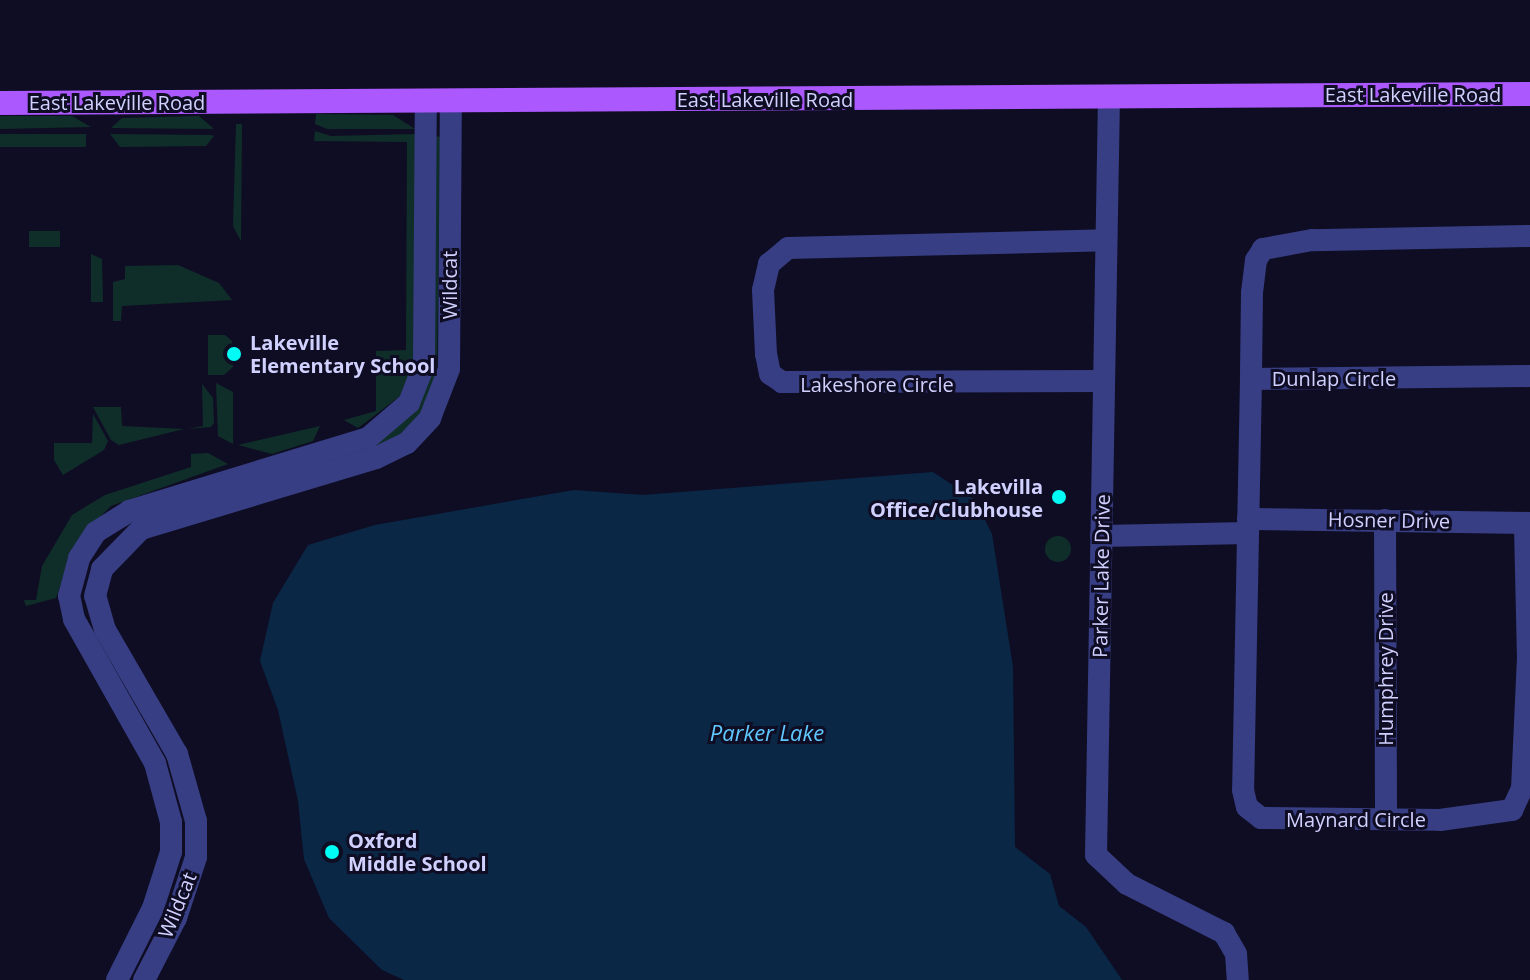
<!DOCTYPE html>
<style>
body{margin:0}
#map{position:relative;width:1530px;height:980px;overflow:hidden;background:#0f0d24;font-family:"Open Sans",sans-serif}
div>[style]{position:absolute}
.green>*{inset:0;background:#102e29;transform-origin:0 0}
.round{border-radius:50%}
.water>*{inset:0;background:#0a2846}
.minor>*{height:22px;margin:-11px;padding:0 11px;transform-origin:11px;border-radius:11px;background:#373e84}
.major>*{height:24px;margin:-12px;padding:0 12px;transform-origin:12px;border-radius:12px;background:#ac58ff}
.dots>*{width:22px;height:22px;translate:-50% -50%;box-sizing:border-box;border:4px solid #0f0d24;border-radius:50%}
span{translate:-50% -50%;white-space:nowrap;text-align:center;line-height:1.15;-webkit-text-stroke:6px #0f0d24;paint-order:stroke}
.street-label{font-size:20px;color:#d1d1ff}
.poi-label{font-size:20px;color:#d1d1ff;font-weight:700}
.left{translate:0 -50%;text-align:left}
.right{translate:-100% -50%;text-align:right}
.water-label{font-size:22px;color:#5fc9ff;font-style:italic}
</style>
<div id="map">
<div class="green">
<div style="clip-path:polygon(316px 114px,393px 115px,415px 129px,327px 129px,315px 124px)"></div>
<div style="clip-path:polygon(72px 116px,91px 127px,0 129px,0 116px)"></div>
<div style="clip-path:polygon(199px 116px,214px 129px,111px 128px,122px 118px)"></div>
<div style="clip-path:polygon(236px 124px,242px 124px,241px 241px,233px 226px)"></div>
<div style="clip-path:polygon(315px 131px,331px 136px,416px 134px,415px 357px,408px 390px,358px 428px,344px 420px,376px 411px,376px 351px,406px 350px,407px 142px,314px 141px)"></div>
<div style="left:0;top:134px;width:86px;height:13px"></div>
<div style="clip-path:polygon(110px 134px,211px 135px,214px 136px,206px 146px,120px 147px)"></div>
<div style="clip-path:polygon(436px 136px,440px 137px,437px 377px,426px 407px,403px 434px,365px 451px,412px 414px,431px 374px)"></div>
<div style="left:29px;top:231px;width:31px;height:16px"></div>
<div style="clip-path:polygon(91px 254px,102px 259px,103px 302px,91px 302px)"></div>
<div style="clip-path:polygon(178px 265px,219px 283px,232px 300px,122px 306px,121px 321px,113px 321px,113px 282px,125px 279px,125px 266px)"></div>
<div style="clip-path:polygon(208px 335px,225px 335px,232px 341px,233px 367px,224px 375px,208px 375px)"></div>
<div style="clip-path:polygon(216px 383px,233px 392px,233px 444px,218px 436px)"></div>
<div style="clip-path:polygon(202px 384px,213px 398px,214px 423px,211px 427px,187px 429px,203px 426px)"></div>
<div style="clip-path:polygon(93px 407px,121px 407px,122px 426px,184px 429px,119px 445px,111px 440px)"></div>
<div style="clip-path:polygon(93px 414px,108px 441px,104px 450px,63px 475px,54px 460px,54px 443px,92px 443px)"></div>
<div style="clip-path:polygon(320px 426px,313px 441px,272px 454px,238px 445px)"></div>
<div style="clip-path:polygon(208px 453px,228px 464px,111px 506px,78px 539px,56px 598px,26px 606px,24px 600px,36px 600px,42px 566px,72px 515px,105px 495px,191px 467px,191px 454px)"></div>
<div class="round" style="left:1045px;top:536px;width:26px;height:26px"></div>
</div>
<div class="water">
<div style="clip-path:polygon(933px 472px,975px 500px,992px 534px,1013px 667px,1015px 847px,1050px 874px,1059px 906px,1086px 927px,1122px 980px,404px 980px,382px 970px,329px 918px,304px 859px,298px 801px,278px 710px,260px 661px,273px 603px,308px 545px,375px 525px,574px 490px,643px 495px)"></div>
</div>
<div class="minor">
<div style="left:1109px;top:96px;width:759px;rotate:90.98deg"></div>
<div style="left:1096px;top:855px;width:42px;rotate:43.1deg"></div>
<div style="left:1127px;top:884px;width:109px;rotate:26.8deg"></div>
<div style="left:1224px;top:933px;width:24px;rotate:60deg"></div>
<div style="left:1236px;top:954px;width:26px;rotate:86deg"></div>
<div style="left:1530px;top:236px;width:218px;rotate:178.9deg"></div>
<div style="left:1312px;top:240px;width:50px;rotate:169.6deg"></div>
<div style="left:1263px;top:249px;width:13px;rotate:122deg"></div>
<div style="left:1256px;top:260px;width:33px;rotate:97deg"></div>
<div style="left:1252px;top:293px;width:86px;rotate:90.7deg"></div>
<div style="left:1251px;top:379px;width:279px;rotate:-0.6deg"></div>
<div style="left:1251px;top:379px;width:411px;rotate:91.1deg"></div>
<div style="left:1243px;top:790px;width:17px;rotate:77deg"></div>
<div style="left:1247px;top:807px;width:18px;rotate:38deg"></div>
<div style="left:1261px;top:818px;width:179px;rotate:0.6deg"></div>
<div style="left:1440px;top:820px;width:73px;rotate:-7.9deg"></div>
<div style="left:1512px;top:810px;width:23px;rotate:-65deg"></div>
<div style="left:1522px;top:789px;width:130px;rotate:-87.4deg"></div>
<div style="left:1528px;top:659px;width:136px;rotate:-91.3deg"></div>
<div style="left:1104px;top:381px;width:322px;rotate:179.8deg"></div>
<div style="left:782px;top:382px;width:14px;rotate:-146deg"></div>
<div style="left:770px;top:374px;width:20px;rotate:-101deg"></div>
<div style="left:766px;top:354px;width:64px;rotate:-92.7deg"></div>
<div style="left:763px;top:290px;width:27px;rotate:-77deg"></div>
<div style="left:769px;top:264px;width:25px;rotate:-40deg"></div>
<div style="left:788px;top:248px;width:318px;rotate:-1.4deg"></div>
<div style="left:1248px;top:519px;width:282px;rotate:0.8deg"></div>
<div style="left:1385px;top:520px;width:299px;rotate:89.8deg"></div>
<div style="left:1101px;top:536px;width:147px;rotate:-1.2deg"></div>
<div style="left:117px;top:980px;width:80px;rotate:-63.4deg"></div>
<div style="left:153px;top:908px;width:59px;rotate:-72.2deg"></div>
<div style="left:171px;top:852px;width:30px;rotate:-90deg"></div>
<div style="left:171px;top:822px;width:61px;rotate:-105.2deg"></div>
<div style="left:155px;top:763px;width:165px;rotate:-119.4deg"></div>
<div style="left:74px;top:619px;width:24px;rotate:-102deg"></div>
<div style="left:69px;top:596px;width:39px;rotate:-75deg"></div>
<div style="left:79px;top:558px;width:31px;rotate:-57deg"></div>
<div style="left:96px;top:532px;width:39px;rotate:-32deg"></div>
<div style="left:129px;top:511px;width:250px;rotate:-17deg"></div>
<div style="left:368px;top:438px;width:54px;rotate:-40.5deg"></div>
<div style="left:409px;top:403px;width:41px;rotate:-68.5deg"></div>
<div style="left:424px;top:365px;width:265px;rotate:-89.6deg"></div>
<div style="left:144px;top:980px;width:70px;rotate:-62.7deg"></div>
<div style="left:176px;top:918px;width:64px;rotate:-71.8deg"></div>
<div style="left:196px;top:857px;width:36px;rotate:-90deg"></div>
<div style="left:196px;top:821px;width:70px;rotate:-105.8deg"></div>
<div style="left:177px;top:754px;width:143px;rotate:-120.1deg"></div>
<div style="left:105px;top:630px;width:35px;rotate:-106deg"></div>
<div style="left:95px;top:596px;width:28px;rotate:-75deg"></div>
<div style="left:102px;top:569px;width:56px;rotate:-45.7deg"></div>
<div style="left:141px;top:529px;width:245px;rotate:-16.8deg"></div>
<div style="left:376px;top:458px;width:34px;rotate:-26deg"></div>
<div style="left:407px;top:443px;width:34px;rotate:-47deg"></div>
<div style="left:430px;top:418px;width:53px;rotate:-68.8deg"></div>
<div style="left:449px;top:369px;width:269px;rotate:-89.6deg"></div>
</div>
<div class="major">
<div style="left:0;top:103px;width:1530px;rotate:-0.34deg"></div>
</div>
<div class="dots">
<div style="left:234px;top:354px;background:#00fcf5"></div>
<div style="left:1059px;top:497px;background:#00fcf5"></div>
<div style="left:332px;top:852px;background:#00fcf5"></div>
</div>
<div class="street-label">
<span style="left:1413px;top:94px">East Lakeville Road</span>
<span style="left:765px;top:99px">East Lakeville Road</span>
<span style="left:117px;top:102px">East Lakeville Road</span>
<span style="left:449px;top:285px;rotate:-90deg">Wildcat</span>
<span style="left:1334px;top:378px">Dunlap Circle</span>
<span style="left:877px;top:384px">Lakeshore Circle</span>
<span style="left:1389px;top:520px;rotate:1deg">Hosner Drive</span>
<span style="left:1101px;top:576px;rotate:-89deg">Parker Lake Drive</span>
<span style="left:1385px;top:669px;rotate:-90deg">Humphrey Drive</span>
<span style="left:1356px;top:819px">Maynard Circle</span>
<span style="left:177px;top:905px;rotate:-68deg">Wildcat</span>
</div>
<div class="poi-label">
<span class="left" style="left:250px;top:354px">Lakeville<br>Elementary School</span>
<span class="right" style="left:1043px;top:498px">Lakevilla<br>Office/Clubhouse</span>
<span class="left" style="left:348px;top:852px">Oxford<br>Middle School</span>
</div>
<div class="water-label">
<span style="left:767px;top:733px">Parker Lake</span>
</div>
</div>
